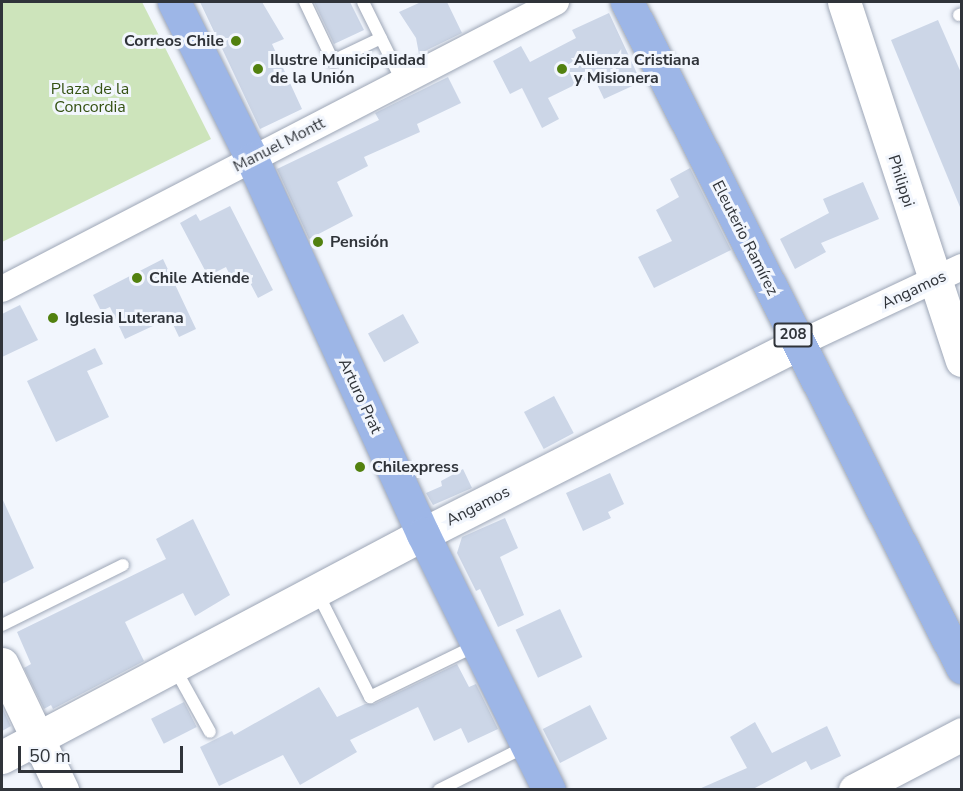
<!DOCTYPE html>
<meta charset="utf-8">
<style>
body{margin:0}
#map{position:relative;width:963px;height:791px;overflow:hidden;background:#f2f6fd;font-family:"Nunito Sans",sans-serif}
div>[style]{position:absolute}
.green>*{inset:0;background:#cde4bb}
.building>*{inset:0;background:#ccd6e7;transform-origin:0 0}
.roads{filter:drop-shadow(0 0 2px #9da6b6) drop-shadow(0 0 2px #9da6b6)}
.lane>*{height:12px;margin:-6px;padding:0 6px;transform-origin:6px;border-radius:6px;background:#fff}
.street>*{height:26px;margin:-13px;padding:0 13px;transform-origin:13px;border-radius:13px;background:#fff}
.secondary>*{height:33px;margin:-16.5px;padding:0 16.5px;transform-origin:16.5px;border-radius:16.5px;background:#fff}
.primary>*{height:33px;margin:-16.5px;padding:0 16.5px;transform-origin:16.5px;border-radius:16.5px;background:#9db6e7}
.dots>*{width:16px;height:16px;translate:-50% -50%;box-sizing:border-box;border:3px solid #f2f6fd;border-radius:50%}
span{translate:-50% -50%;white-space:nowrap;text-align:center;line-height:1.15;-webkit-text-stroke:6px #f2f6fd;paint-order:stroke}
.shield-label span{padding:2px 4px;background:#f2f6fd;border:2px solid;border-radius:4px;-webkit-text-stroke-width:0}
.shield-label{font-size:15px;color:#30343a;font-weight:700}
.poi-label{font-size:16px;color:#30343a;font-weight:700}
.right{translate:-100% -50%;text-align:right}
.left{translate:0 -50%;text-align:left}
.park-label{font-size:16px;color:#345112}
.street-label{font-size:16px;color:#30343a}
.frame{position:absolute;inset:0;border:3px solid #30343a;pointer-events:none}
.scale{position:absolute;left:18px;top:746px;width:165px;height:27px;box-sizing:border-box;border:3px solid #30343a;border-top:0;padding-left:8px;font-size:18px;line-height:21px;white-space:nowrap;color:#30343a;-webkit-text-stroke:4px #f2f6fd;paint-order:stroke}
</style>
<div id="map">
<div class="green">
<div style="clip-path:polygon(2px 2px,142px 2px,211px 139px,2px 242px)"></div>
</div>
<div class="building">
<div style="clip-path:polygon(200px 2px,262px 2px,284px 39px,272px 44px,302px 109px,260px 129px)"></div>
<div style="clip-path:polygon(314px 2px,350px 2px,364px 30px,334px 44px)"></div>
<div style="clip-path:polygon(421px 2px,447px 2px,462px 33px,419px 54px,416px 38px,399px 12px)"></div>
<div style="clip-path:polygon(609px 13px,641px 82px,604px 99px,593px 76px,548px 98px,559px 119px,542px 128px,522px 88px,510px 94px,493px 61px,521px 46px,530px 62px,576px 38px,572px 30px)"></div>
<div style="clip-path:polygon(938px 20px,962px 75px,960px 207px,891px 40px)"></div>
<div style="clip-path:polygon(448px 77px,461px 103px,417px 124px,420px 132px,364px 157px,368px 166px,337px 182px,353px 216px,309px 239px,277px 169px,379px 120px,375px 113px)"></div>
<div style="clip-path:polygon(690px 168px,731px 250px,654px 288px,638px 257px,672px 241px,656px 210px,679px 197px,670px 179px)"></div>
<div style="clip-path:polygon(863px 182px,879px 219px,821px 243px,826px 252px,795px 269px,780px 239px,829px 213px,823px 199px)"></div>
<div style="clip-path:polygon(230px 206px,273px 290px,258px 298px,248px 279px,235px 286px,226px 267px,208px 276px,180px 223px,196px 214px,200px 221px)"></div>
<div style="clip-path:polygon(163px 259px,196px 329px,179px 337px,170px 318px,125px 339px,110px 307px,101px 311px,93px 295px)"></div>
<div style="clip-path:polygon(20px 305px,38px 340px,2px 357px,2px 314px)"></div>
<div style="left:403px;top:314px;width:33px;height:40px;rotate:61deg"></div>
<div style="clip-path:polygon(95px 348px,103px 364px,87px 371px,109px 417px,56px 442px,27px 381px)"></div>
<div style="left:554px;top:396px;width:42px;height:34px;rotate:62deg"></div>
<div style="clip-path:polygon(463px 469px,472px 488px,433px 505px,426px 493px,442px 486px,441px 481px)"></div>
<div style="clip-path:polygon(610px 473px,624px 504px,608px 512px,611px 518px,583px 531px,566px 493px)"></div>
<div style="clip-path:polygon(2px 498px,34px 568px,2px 584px)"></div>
<div style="clip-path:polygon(505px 518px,518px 548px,500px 557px,524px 615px,498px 627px,480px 589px,476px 591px,457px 553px,462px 537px)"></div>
<div style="clip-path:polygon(193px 519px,230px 595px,195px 616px,183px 593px,125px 622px,144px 661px,53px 709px,51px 705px,44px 709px,24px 668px,31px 664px,17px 632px,166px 559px,156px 539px)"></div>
<div style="left:560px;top:609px;width:53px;height:49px;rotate:65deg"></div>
<div style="clip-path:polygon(457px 664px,469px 687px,476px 684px,498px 729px,468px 743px,461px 728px,434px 741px,418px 707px,350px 740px,357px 752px,300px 785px,283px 755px,219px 786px,200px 747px,232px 731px,234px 735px,319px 687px,337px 717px,365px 704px,374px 704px)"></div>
<div style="left:184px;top:702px;width:28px;height:37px;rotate:63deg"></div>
<div style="left:590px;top:705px;width:38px;height:53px;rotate:63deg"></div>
<div style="clip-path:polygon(2px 707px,11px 726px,2px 731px)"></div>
<div style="clip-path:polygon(755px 722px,772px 753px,827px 726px,841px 756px,811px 770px,806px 761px,753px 789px,699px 789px,747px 768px,730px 737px)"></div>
</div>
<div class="roads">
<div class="lane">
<div style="left:305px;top:2px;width:65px;rotate:64.6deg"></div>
<div style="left:333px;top:61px;width:53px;rotate:-25.6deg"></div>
<div style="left:363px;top:2px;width:88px;rotate:63.7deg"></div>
<div style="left:959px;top:15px;width:3px;rotate:-18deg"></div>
<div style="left:317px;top:592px;width:118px;rotate:63.2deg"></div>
<div style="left:370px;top:697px;width:119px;rotate:-25.9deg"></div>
<div style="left:2px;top:625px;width:135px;rotate:-26.4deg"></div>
<div style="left:174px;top:667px;width:74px;rotate:61deg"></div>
<div style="left:439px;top:790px;width:98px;rotate:-26.6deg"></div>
</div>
<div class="street">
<div style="left:2px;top:289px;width:624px;rotate:-27.39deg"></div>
<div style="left:798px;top:344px;width:181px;rotate:-25.2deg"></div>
</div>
<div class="secondary">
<div style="left:844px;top:2px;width:377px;rotate:71.8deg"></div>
<div style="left:2px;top:664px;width:140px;rotate:64.5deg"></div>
<div style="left:2px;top:757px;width:476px;rotate:-27.9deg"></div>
<div style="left:423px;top:534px;width:420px;rotate:-26.9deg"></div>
<div style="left:855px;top:790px;width:121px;rotate:-27.6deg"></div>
</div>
<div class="primary">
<div style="left:174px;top:2px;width:175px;rotate:63.6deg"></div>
<div style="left:252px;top:159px;width:412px;rotate:65.5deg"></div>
<div style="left:423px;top:534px;width:285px;rotate:63.8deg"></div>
<div style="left:627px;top:2px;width:745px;rotate:63.26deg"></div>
</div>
</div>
<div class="dots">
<div style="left:236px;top:41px;background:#52810f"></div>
<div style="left:258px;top:69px;background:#52810f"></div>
<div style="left:562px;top:69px;background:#52810f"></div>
<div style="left:318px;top:242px;background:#52810f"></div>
<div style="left:137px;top:278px;background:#52810f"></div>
<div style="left:53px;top:318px;background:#52810f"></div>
<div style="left:360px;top:467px;background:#52810f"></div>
</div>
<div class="shield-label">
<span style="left:793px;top:335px">208</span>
</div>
<div class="poi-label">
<span class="right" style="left:224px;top:41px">Correos Chile</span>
<span class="left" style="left:270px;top:69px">Ilustre Municipalidad<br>de la Unión</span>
<span class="left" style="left:574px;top:69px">Alienza Cristiana<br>y Misionera</span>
<span class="left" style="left:330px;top:242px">Pensión</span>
<span class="left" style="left:149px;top:278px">Chile Atiende</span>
<span class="left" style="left:65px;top:318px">Iglesia Luterana</span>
<span class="left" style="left:372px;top:467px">Chilexpress</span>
</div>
<div class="park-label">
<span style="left:90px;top:98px">Plaza de la<br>Concordia</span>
</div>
<div class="street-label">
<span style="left:279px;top:145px;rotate:-27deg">Manuel Montt</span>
<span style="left:901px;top:181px;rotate:72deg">Philippi</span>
<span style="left:745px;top:238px;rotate:63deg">Eleuterio Ramírez</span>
<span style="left:914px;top:290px;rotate:-25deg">Angamos</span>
<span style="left:360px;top:396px;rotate:65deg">Arturo Prat</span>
<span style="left:478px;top:506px;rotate:-27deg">Angamos</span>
</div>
<div class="frame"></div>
<div class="scale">50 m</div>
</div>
